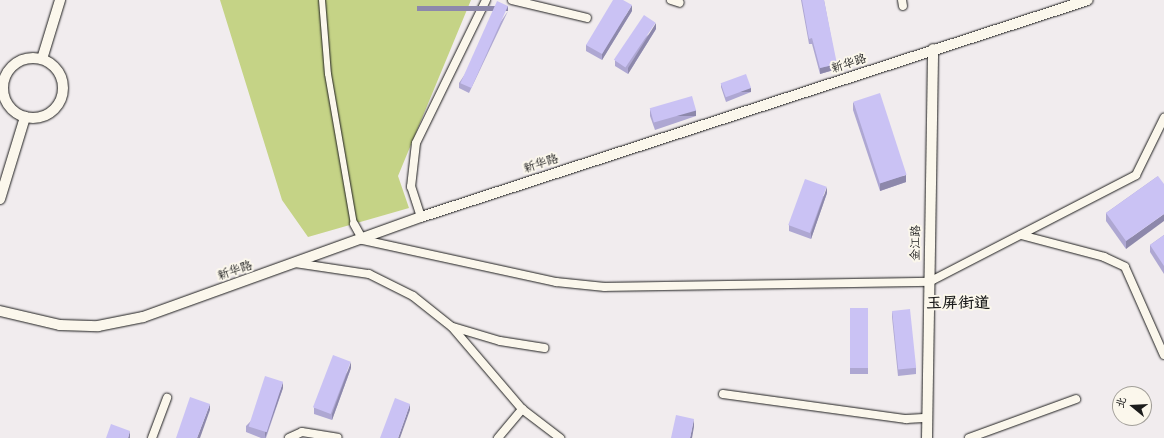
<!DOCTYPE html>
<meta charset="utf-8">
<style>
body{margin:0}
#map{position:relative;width:1164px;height:438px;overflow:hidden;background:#f1ecee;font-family:Kalam,"LXGW WenKai TC",sans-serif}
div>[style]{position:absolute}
.green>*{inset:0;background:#c5d386}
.roads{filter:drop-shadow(0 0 1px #1c1c1c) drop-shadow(0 0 1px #1c1c1c)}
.pedestrian>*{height:6px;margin:-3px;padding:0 3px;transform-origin:3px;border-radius:3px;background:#fbf7ec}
.minor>*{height:8px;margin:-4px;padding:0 4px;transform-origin:4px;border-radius:4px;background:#fbf7ec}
.tertiary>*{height:10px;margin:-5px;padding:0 5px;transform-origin:5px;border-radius:5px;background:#fbf7ec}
.tertiary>.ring{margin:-5px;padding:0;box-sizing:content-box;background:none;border:10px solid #fbf7ec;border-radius:50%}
.wall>*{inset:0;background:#aea7d2;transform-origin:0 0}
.shaded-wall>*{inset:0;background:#8d88ab;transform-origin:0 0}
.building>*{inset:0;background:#cac2f4;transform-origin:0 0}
span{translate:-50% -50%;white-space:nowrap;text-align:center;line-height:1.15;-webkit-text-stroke:4px #fbf7ec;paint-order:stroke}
.street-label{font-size:12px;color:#1c1c1c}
.district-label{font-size:16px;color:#1c1c1c;font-weight:700}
.north{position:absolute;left:1112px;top:386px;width:40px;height:40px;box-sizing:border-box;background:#fbf7ec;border:1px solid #a29f99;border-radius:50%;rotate:288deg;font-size:11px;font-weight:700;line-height:16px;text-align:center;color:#1c1c1c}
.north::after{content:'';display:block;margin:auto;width:14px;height:18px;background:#1c1c1c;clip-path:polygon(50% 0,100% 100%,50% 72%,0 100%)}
</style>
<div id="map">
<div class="green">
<div style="clip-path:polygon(220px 0,471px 0,398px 176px,409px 208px,308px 237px,282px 200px)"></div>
</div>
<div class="roads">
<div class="pedestrian">
<div style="left:322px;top:0;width:74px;rotate:85.4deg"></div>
<div style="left:328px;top:74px;width:152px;rotate:80.2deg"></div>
</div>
<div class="minor">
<div style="left:512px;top:0;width:77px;rotate:13.5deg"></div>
<div style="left:671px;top:0;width:9px;rotate:18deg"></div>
<div style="left:902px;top:0;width:6px;rotate:81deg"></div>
<div style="left:421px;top:217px;width:32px;rotate:-108deg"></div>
<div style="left:411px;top:187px;width:44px;rotate:-83.5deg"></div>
<div style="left:416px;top:143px;width:159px;rotate:-63.9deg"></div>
<div style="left:354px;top:224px;width:18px;rotate:61deg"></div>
<div style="left:363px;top:240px;width:198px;rotate:12.3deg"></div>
<div style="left:556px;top:282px;width:49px;rotate:5.8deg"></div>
<div style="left:605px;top:287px;width:324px;rotate:-0.9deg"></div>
<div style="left:929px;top:282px;width:233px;rotate:-27.3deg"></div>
<div style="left:1136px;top:175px;width:64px;rotate:-63.8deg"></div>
<div style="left:1021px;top:235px;width:86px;rotate:14.8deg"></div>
<div style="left:1104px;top:257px;width:23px;rotate:25deg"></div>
<div style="left:1125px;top:267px;width:96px;rotate:66.1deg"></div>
<div style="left:295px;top:263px;width:75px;rotate:8.5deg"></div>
<div style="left:369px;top:274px;width:49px;rotate:26.6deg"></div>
<div style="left:413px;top:296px;width:50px;rotate:38.5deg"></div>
<div style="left:452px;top:327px;width:108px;rotate:49.5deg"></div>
<div style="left:522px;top:409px;width:48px;rotate:37.3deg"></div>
<div style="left:453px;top:327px;width:49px;rotate:16.6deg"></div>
<div style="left:500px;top:341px;width:45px;rotate:9deg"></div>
<div style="left:723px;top:394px;width:185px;rotate:7.8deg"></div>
<div style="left:906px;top:419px;width:22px;rotate:-3deg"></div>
<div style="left:152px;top:438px;width:43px;rotate:-69.4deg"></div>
<div style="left:289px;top:438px;width:14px;rotate:-25deg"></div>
<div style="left:302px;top:432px;width:36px;rotate:9deg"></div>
<div style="left:498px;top:438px;width:38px;rotate:-50deg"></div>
<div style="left:969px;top:438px;width:114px;rotate:-20deg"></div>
</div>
<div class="tertiary">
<div class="ring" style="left:3px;top:58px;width:50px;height:50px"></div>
<div style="left:42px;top:59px;width:62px;rotate:-73deg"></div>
<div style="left:0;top:199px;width:86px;rotate:-73deg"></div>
<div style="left:0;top:311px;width:62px;rotate:13.1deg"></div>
<div style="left:60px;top:325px;width:38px;rotate:2deg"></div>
<div style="left:98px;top:326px;width:46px;rotate:-11.3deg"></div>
<div style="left:143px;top:317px;width:295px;rotate:-19.8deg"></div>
<div style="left:421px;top:217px;width:701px;rotate:-18.02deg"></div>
<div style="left:927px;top:438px;width:389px;rotate:-89.1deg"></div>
</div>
</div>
<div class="wall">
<div style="clip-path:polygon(801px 0,824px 0,837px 69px,820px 74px,812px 44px,809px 44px)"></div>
<div style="clip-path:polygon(508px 11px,469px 93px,459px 88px,459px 83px)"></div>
<div style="clip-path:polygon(632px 11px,602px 60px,586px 51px,586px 45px)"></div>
<div style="clip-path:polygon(656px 29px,628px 74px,615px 66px,615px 60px)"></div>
<div style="clip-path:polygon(721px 83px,751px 92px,726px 102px,721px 87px)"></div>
<div style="clip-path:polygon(853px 102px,906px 182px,880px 191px,853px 110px)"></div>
<div style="clip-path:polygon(650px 110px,696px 116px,655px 130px,650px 116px)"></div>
<div style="clip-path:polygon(1158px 176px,1126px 249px,1106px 221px,1106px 213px)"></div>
<div style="clip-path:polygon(827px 193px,811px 239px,789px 231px,789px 225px)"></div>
<div style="clip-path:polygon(1164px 235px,1164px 274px,1150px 252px,1150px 245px)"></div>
<div style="left:868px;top:308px;width:66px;height:18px;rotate:90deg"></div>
<div style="clip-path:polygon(892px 311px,916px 368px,916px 374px,898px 376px,892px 317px)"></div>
<div style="clip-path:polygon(351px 368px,332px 420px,314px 414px,314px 408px)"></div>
<div style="clip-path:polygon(283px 388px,266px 438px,261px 438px,246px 432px,246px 426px)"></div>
</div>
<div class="shaded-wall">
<div style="clip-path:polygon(632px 5px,632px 11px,602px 60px,602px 54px)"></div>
<div style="left:508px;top:6px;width:5px;height:91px;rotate:90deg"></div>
<div style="clip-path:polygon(656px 23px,656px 29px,628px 74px,628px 68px)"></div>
<div style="clip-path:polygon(837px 64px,837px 69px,820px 74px,820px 68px)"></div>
<div style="left:751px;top:88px;width:4px;height:27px;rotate:90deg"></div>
<div style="left:696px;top:110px;width:6px;height:43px;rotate:90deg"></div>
<div style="clip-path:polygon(906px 175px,906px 182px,880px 191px,880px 183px)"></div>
<div style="clip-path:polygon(827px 187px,827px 193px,811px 239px,811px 233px)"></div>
<div style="clip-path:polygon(1164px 214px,1164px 221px,1126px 249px,1126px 241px)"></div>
<div style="clip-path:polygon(351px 362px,351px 368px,332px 420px,332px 414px)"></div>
<div style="clip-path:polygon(283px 382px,283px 388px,265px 438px,265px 433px)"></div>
<div style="clip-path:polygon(210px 404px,210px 410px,200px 438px,197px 438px)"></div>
<div style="clip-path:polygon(410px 404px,410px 410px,400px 438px,398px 438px)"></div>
<div style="clip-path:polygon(694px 419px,694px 427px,692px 438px,690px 438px)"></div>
<div style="clip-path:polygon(130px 431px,130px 438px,128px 438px)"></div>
</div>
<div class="building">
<div style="clip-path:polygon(613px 0,623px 0,632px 5px,602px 54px,586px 45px)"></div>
<div style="clip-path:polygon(802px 0,824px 0,837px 64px,820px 68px,812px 38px,809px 39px)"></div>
<div style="left:497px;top:1px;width:12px;height:90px;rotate:24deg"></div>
<div style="left:644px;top:15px;width:14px;height:54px;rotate:34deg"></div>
<div style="left:746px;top:74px;width:15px;height:27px;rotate:70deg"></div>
<div style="left:880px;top:93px;width:86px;height:28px;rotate:72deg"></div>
<div style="left:692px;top:96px;width:15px;height:44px;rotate:74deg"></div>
<div style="clip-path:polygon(1158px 176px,1164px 184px,1164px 214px,1126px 241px,1106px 213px)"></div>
<div style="left:805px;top:179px;width:23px;height:49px;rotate:20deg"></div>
<div style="clip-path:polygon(1164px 235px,1164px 266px,1150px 245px)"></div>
<div style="left:868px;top:308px;width:60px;height:18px;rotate:90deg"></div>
<div style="left:910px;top:309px;width:59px;height:18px;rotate:84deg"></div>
<div style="left:333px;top:355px;width:19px;height:56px;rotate:21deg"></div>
<div style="left:265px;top:376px;width:19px;height:53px;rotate:18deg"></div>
<div style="clip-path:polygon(190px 397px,210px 404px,197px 438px,176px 438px)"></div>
<div style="clip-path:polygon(395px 398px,410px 404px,398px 438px,380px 438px)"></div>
<div style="clip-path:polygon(676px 415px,694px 419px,690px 438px,671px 438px)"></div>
<div style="clip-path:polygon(111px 424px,130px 431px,128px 438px,106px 438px)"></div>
</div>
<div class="street-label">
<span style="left:849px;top:64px;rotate:-18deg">新华路</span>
<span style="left:541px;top:164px;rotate:-18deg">新华路</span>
<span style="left:916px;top:243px;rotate:-89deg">金江路</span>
<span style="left:235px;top:271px;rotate:-19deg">新华路</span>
</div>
<div class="district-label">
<span style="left:958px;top:304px">玉屏街道</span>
</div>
<div class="north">北</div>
</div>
